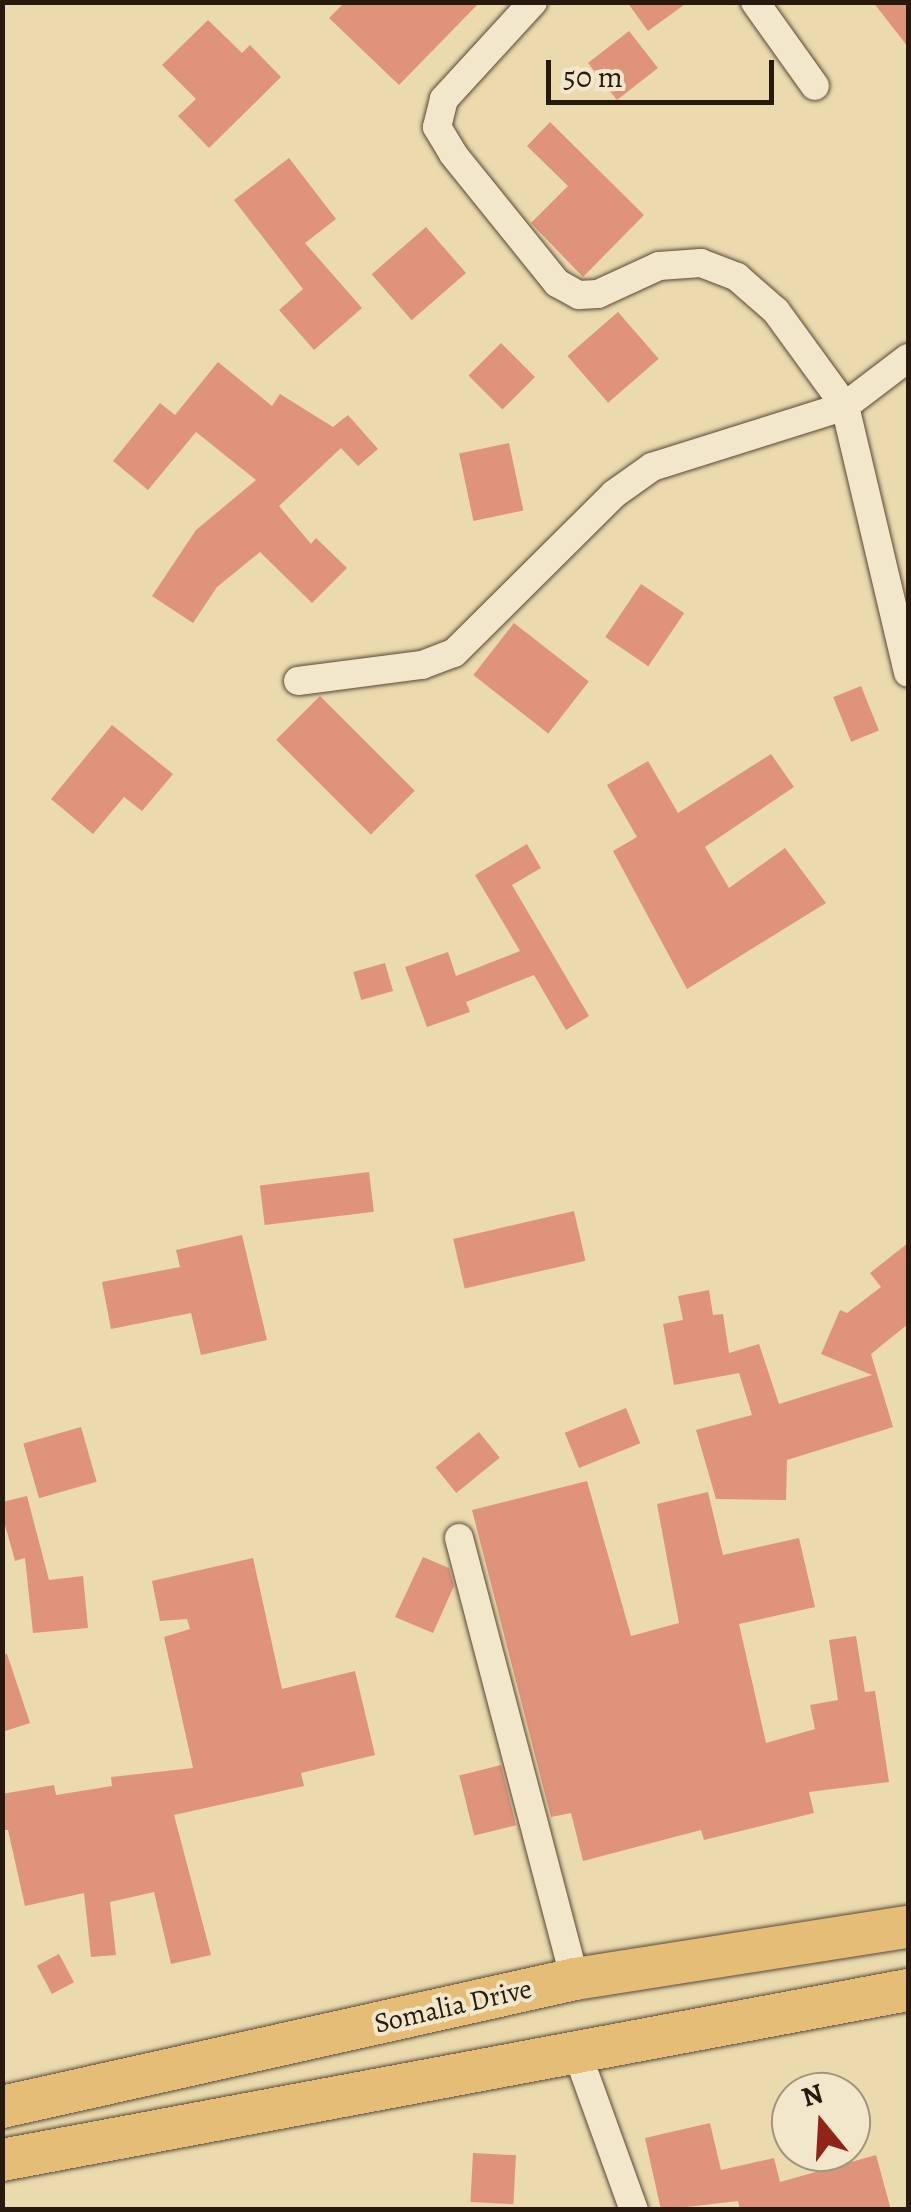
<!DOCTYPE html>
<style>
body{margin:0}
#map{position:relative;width:911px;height:2212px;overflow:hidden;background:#ebdaae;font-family:Alegreya,serif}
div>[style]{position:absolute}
.building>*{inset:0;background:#df937b;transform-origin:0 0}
.roads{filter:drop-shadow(0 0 2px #594936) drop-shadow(0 0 2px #594936)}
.street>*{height:28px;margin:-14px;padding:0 14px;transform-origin:14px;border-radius:14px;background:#f2e7ca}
.primary>*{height:42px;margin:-21px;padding:0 21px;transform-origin:21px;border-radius:21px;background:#e6bd77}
span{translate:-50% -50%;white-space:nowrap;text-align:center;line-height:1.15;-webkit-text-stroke:8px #f2e7ca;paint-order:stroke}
.street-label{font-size:28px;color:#28190e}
.frame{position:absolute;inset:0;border:5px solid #28190e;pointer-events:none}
.north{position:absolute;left:771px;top:2072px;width:100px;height:100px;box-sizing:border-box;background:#f2e7ca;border:2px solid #a1957f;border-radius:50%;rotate:342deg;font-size:28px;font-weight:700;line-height:40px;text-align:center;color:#28190e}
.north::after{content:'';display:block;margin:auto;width:35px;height:45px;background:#8f2418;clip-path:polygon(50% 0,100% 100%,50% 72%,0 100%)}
.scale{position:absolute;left:546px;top:60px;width:228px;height:45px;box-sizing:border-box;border:5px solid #28190e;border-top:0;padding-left:12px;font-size:30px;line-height:35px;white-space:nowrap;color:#28190e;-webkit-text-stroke:8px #f2e7ca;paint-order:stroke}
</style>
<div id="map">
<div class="building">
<div style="clip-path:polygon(345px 2px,480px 2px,399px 85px,329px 18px)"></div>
<div style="clip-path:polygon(627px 2px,688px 2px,648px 31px)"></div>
<div style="clip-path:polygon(873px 2px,908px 2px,908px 47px)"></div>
<div style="clip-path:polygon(208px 20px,242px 53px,250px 45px,281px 77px,209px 148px,178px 116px,196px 99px,162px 65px)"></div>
<div style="left:629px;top:31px;width:47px;height:52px;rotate:52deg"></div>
<div style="clip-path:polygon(550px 122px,644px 215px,583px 277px,531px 223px,568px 186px,527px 146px)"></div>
<div style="clip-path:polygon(289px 158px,336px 219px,305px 243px,362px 308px,314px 350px,279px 310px,303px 289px,234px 200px)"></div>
<div style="left:426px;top:227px;width:61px;height:72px;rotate:49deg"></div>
<div style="left:618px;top:312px;width:62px;height:67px;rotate:49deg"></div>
<div style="left:501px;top:343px;width:48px;height:46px;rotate:45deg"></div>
<div style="clip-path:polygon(218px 362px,272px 406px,280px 394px,333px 427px,348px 415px,378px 449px,358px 466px,341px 448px,279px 506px,311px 544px,316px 538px,347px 568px,312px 603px,260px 552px,217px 587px,193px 623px,152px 596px,196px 530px,256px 480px,196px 432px,148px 490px,113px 461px,160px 403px,175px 415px)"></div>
<div style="left:509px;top:443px;width:69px;height:51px;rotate:78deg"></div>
<div style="left:641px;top:584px;width:52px;height:64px;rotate:34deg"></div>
<div style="left:514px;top:623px;width:95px;height:66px;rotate:38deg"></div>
<div style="left:861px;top:686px;width:48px;height:30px;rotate:68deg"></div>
<div style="left:320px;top:696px;width:134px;height:62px;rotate:45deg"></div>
<div style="clip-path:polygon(112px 725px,173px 774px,142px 811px,124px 797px,93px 834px,51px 799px)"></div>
<div style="clip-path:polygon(771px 754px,794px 787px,705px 847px,729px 888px,785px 848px,826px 903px,687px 989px,613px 851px,637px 837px,607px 785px,648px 761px,678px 813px)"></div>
<div style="clip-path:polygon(527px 844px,541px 868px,512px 885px,589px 1016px,566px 1030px,534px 975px,466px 1002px,470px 1012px,427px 1027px,405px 967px,448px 952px,456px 976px,520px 951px,475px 875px)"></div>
<div style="left:385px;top:963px;width:29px;height:33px;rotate:74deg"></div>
<div style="left:369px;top:1172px;width:40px;height:110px;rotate:83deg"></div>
<div style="left:574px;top:1211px;width:51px;height:124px;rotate:77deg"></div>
<div style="clip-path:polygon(242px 1235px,267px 1340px,201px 1355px,191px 1313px,111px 1329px,102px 1282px,180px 1267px,176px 1250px)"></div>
<div style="clip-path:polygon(908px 1243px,908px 1324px,871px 1354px,893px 1427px,787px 1460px,786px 1500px,716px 1499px,696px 1430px,752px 1415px,739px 1373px,674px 1385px,663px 1324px,683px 1320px,678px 1296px,709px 1290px,713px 1315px,723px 1314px,729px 1353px,759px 1344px,779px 1404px,872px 1375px,821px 1354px,840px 1310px,847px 1313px,881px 1287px,870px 1273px)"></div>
<div style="left:626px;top:1408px;width:38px;height:66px;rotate:68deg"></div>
<div style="left:81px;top:1427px;width:57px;height:60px;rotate:74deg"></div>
<div style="left:479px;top:1432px;width:33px;height:56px;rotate:51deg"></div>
<div style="clip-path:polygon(587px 1481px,631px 1636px,679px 1623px,657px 1504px,708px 1492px,723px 1555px,799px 1538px,815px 1607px,739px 1624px,766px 1743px,815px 1729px,810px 1705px,838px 1700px,829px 1640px,856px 1636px,865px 1692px,875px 1691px,889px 1782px,809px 1792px,814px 1813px,704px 1840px,701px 1830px,583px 1861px,571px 1813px,551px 1817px,472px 1510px)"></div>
<div style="clip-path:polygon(27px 1496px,49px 1580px,83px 1576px,88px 1628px,33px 1633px,25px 1558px,15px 1561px,2px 1514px,2px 1502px)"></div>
<div style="clip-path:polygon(423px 1557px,449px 1568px,454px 1586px,433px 1633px,395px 1617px)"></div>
<div style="clip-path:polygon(253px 1558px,282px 1689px,355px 1671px,375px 1755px,301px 1773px,304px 1786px,174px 1815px,211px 1955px,171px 1964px,154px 1892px,110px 1902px,116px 1955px,91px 1957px,84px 1893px,25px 1906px,8px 1830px,2px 1830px,2px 1794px,54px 1785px,56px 1795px,112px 1786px,111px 1777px,193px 1768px,164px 1637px,190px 1629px,187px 1619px,160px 1621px,152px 1581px)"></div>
<div style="clip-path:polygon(7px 1654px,30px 1723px,2px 1732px,2px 1655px)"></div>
<div style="left:501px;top:1765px;width:62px;height:43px;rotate:76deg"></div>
<div style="left:59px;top:1954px;width:32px;height:25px;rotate:62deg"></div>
<div style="clip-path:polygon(710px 2123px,721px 2170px,774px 2158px,780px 2182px,876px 2155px,891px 2210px,740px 2210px,738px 2201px,661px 2210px,645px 2138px)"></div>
<div style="left:473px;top:2153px;width:43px;height:49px;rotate:3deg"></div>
</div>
<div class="roads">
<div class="street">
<div style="left:533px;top:2px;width:132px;rotate:132.5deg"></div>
<div style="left:444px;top:99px;width:29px;rotate:104deg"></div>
<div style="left:437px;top:127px;width:31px;rotate:59deg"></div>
<div style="left:453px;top:154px;width:166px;rotate:51.1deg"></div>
<div style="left:557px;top:283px;width:25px;rotate:29deg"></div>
<div style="left:579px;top:295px;width:19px;rotate:-3deg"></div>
<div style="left:598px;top:294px;width:67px;rotate:-24.7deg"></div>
<div style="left:659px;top:266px;width:42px;rotate:-4.1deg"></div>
<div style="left:701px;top:263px;width:39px;rotate:21deg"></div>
<div style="left:737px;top:277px;width:52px;rotate:41.1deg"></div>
<div style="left:776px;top:311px;width:117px;rotate:54deg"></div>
<div style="left:845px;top:406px;width:274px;rotate:76.7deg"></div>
<div style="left:755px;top:2px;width:103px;rotate:54.5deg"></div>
<div style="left:298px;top:681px;width:125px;rotate:-7.4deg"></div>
<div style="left:422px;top:665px;width:34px;rotate:-21deg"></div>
<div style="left:454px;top:653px;width:226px;rotate:-44.8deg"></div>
<div style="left:614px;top:494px;width:47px;rotate:-35.4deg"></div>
<div style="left:652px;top:467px;width:202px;rotate:-17.5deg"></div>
<div style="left:845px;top:406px;width:79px;rotate:-37.3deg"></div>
<div style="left:459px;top:1538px;width:456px;rotate:75.3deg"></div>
<div style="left:576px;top:2050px;width:170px;rotate:70.1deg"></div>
</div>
<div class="primary">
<div style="left:2px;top:2107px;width:587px;rotate:-12.59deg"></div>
<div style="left:575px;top:1979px;width:337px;rotate:-8.9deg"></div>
<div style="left:2px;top:2160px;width:922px;rotate:-10.63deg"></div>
</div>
</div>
<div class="street-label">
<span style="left:453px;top:2006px;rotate:-13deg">Somalia Drive</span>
</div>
<div class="frame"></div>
<div class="north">N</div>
<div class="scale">50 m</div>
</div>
